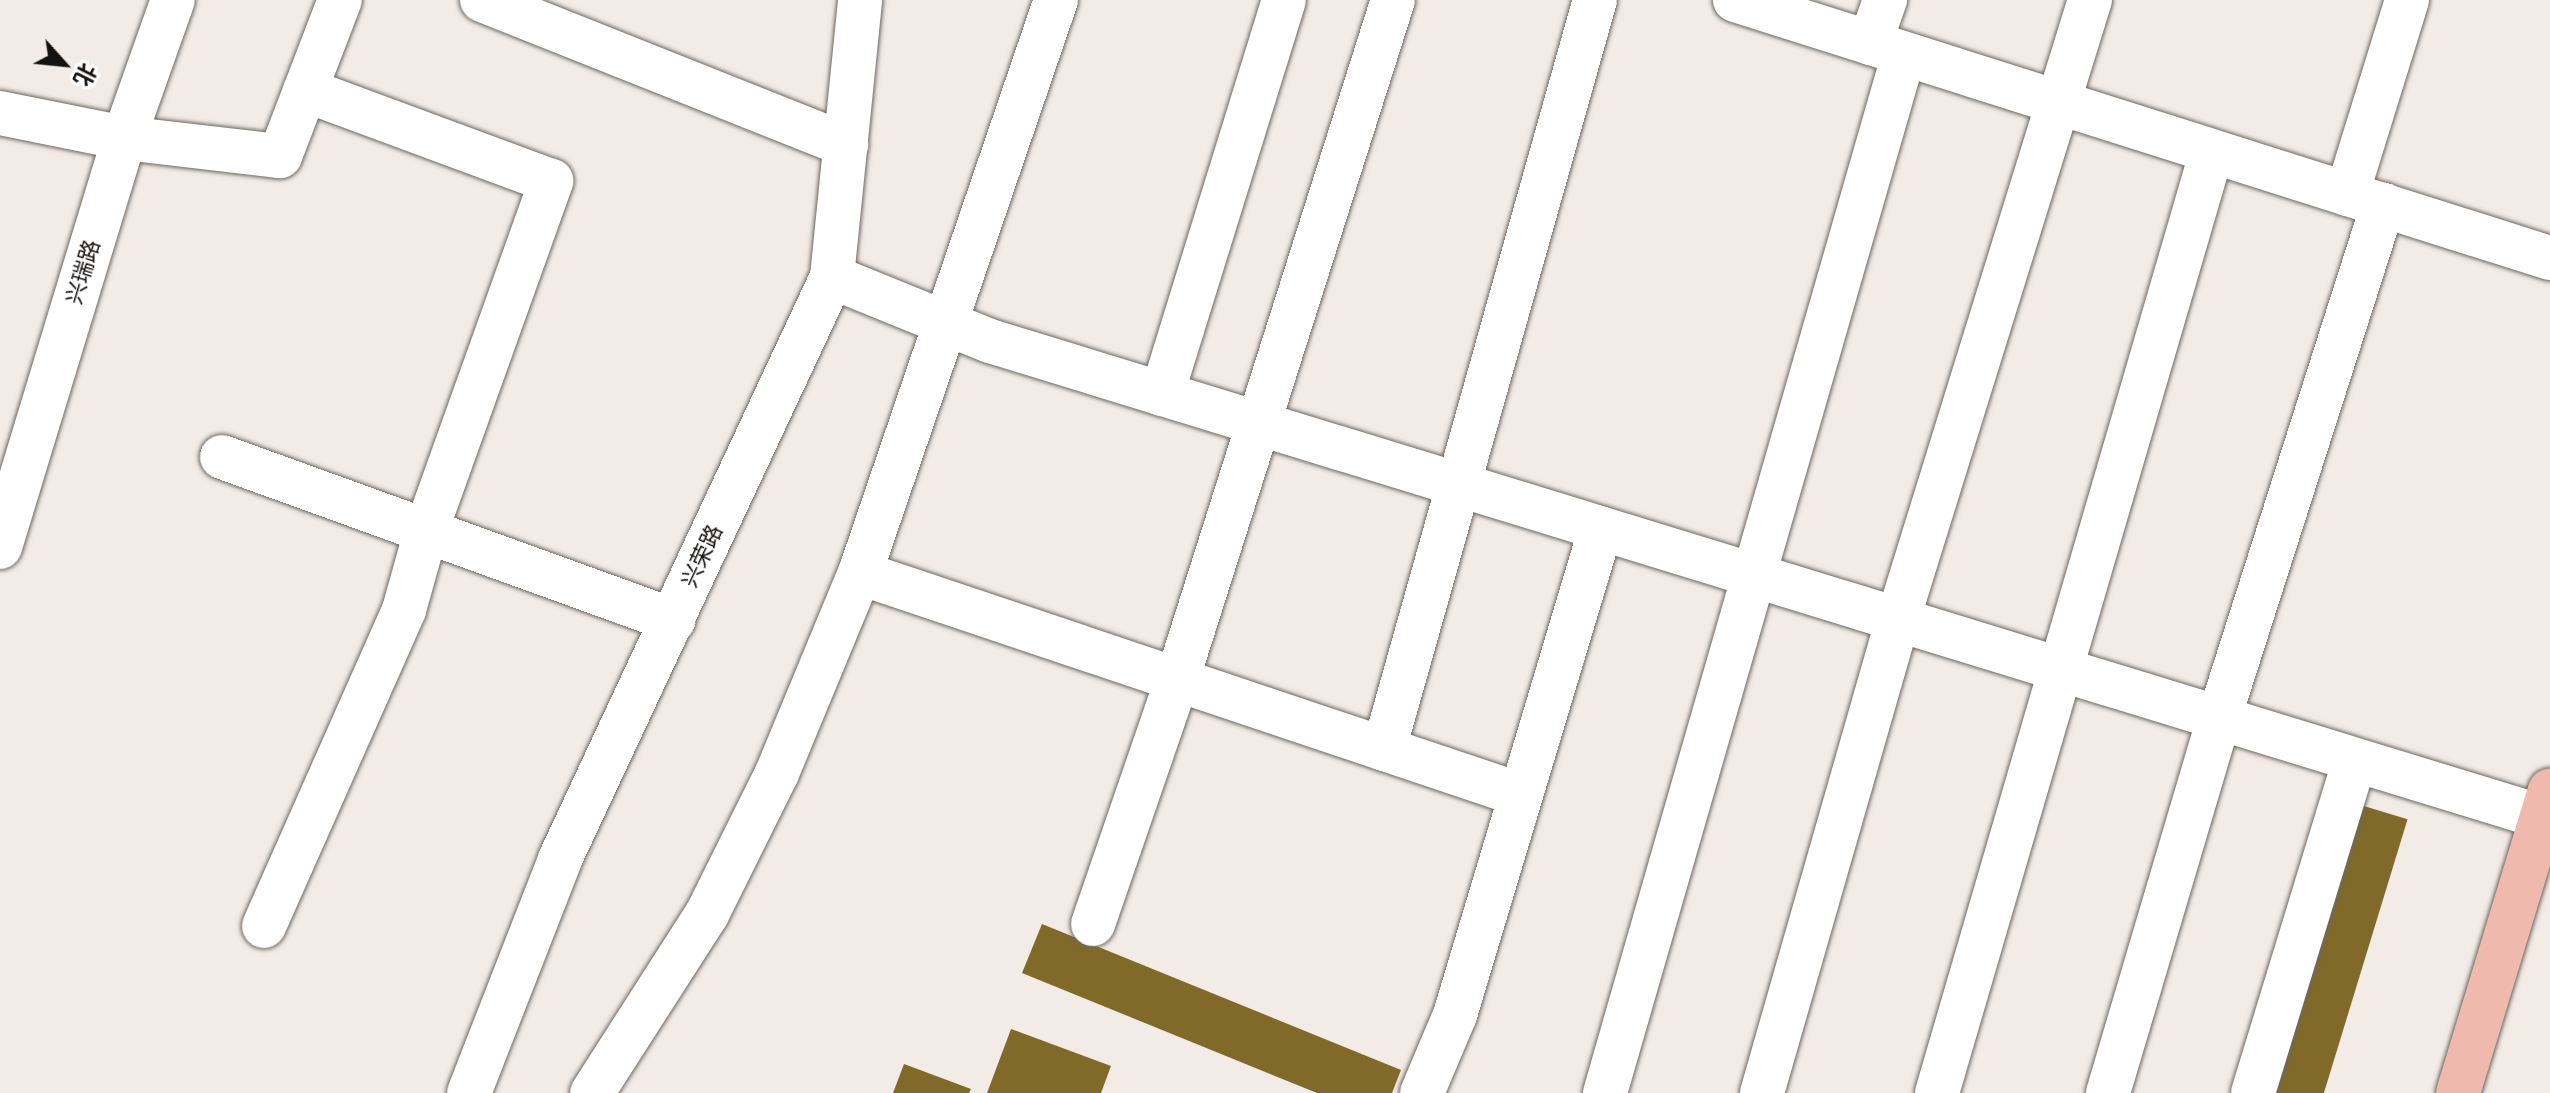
<!DOCTYPE html>
<meta charset="utf-8">
<style>
body{margin:0}
#map{position:relative;width:2550px;height:1093px;overflow:hidden;background:#f2ebe6;font-family:"Source Serif 4","Noto Sans SC",serif}
div>[style]{position:absolute}
.building>*{inset:0;background:#816a29;transform-origin:0 0}
.roads{filter:drop-shadow(0 0 2px #6d6762) drop-shadow(0 0 2px #6d6762)}
.minor>*{height:44px;margin:-22px;padding:0 22px;transform-origin:22px;border-radius:22px;background:#fff}
.highway>*{height:44px;margin:-22px;padding:0 22px;transform-origin:22px;border-radius:22px;background:#efbaad}
span{translate:-50% -50%;white-space:nowrap;text-align:center;line-height:1.15;-webkit-text-stroke:8px #fff;paint-order:stroke}
.street-label{font-size:22px;color:#141210}
.north{position:absolute;left:24px;top:24px;width:80px;height:80px;-webkit-text-stroke:6px #fff;paint-order:stroke;rotate:117deg;font-size:22px;font-weight:700;line-height:32px;text-align:center;color:#141210}
.north::after{content:'';display:block;margin:auto;width:28px;height:36px;background:#141210;clip-path:polygon(50% 0,100% 100%,50% 72%,0 100%)}
</style>
<div id="map">
<div class="building">
<div style="left:2354px;top:803px;width:56px;height:303px;rotate:17deg"></div>
<div style="clip-path:polygon(1042px 924px,1401px 1070px,1392px 1093px,1317px 1093px,1022px 973px)"></div>
<div style="clip-path:polygon(1011px 1029px,1111px 1066px,1101px 1093px,987px 1093px)"></div>
<div style="clip-path:polygon(904px 1064px,971px 1089px,969px 1093px,893px 1093px)"></div>
</div>
<div class="roads">
<div class="minor">
<div style="left:482px;top:0;width:392px;rotate:21.7deg"></div>
<div style="left:1735px;top:0;width:855px;rotate:17.57deg"></div>
<div style="left:1870px;top:43px;width:46px;rotate:-70.8deg"></div>
<div style="left:0;top:113px;width:126px;rotate:11.4deg"></div>
<div style="left:124px;top:138px;width:157px;rotate:6.6deg"></div>
<div style="left:280px;top:156px;width:167px;rotate:-69deg"></div>
<div style="left:2347px;top:194px;width:203px;rotate:-72.8deg"></div>
<div style="left:832px;top:277px;width:170px;rotate:22.1deg"></div>
<div style="left:990px;top:341px;width:1623px;rotate:17.05deg"></div>
<div style="left:1162px;top:394px;width:412px;rotate:-72.8deg"></div>
<div style="left:222px;top:457px;width:480px;rotate:19.9deg"></div>
<div style="left:0;top:547px;width:427px;rotate:-73.1deg"></div>
<div style="left:124px;top:138px;width:146px;rotate:-70.5deg"></div>
<div style="left:860px;top:573px;width:697px;rotate:18.56deg"></div>
<div style="left:1384px;top:749px;width:778px;rotate:-74.27deg"></div>
<div style="left:1093px;top:924px;width:258px;rotate:-71deg"></div>
<div style="left:1177px;top:680px;width:713px;rotate:-72.38deg"></div>
<div style="left:264px;top:926px;width:346px;rotate:-66.1deg"></div>
<div style="left:404px;top:610px;width:82px;rotate:-74.4deg"></div>
<div style="left:426px;top:531px;width:372px;rotate:-70.3deg"></div>
<div style="left:551px;top:181px;width:262px;rotate:-159.7deg"></div>
<div style="left:469px;top:1093px;width:251px;rotate:-68.7deg"></div>
<div style="left:560px;top:859px;width:642px;rotate:-64.95deg"></div>
<div style="left:832px;top:277px;width:278px;rotate:-84.2deg"></div>
<div style="left:592px;top:1093px;width:213px;rotate:-57.3deg"></div>
<div style="left:707px;top:914px;width:157px;rotate:-63.6deg"></div>
<div style="left:777px;top:773px;width:217px;rotate:-67.5deg"></div>
<div style="left:860px;top:573px;width:606px;rotate:-71.12deg"></div>
<div style="left:1422px;top:1093px;width:85px;rotate:-67.1deg"></div>
<div style="left:1455px;top:1015px;width:508px;rotate:-73.31deg"></div>
<div style="left:1605px;top:1093px;width:1081px;rotate:-73.95deg"></div>
<div style="left:1762px;top:1093px;width:493px;rotate:-74deg"></div>
<div style="left:1898px;top:619px;width:648px;rotate:-72.77deg"></div>
<div style="left:1937px;top:1093px;width:981px;rotate:-73.73deg"></div>
<div style="left:2108px;top:1093px;width:391px;rotate:-73.5deg"></div>
<div style="left:2219px;top:718px;width:539px;rotate:-72.27deg"></div>
<div style="left:2253px;top:1093px;width:348px;rotate:-73deg"></div>
</div>
<div class="highway">
<div style="left:2458px;top:1093px;width:316px;rotate:-73.1deg"></div>
</div>
</div>
<div class="street-label">
<span style="left:83px;top:272px;rotate:-73deg">兴瑞路</span>
<span style="left:702px;top:556px;rotate:-65deg">兴荣路</span>
</div>
<div class="north">北</div>
</div>
